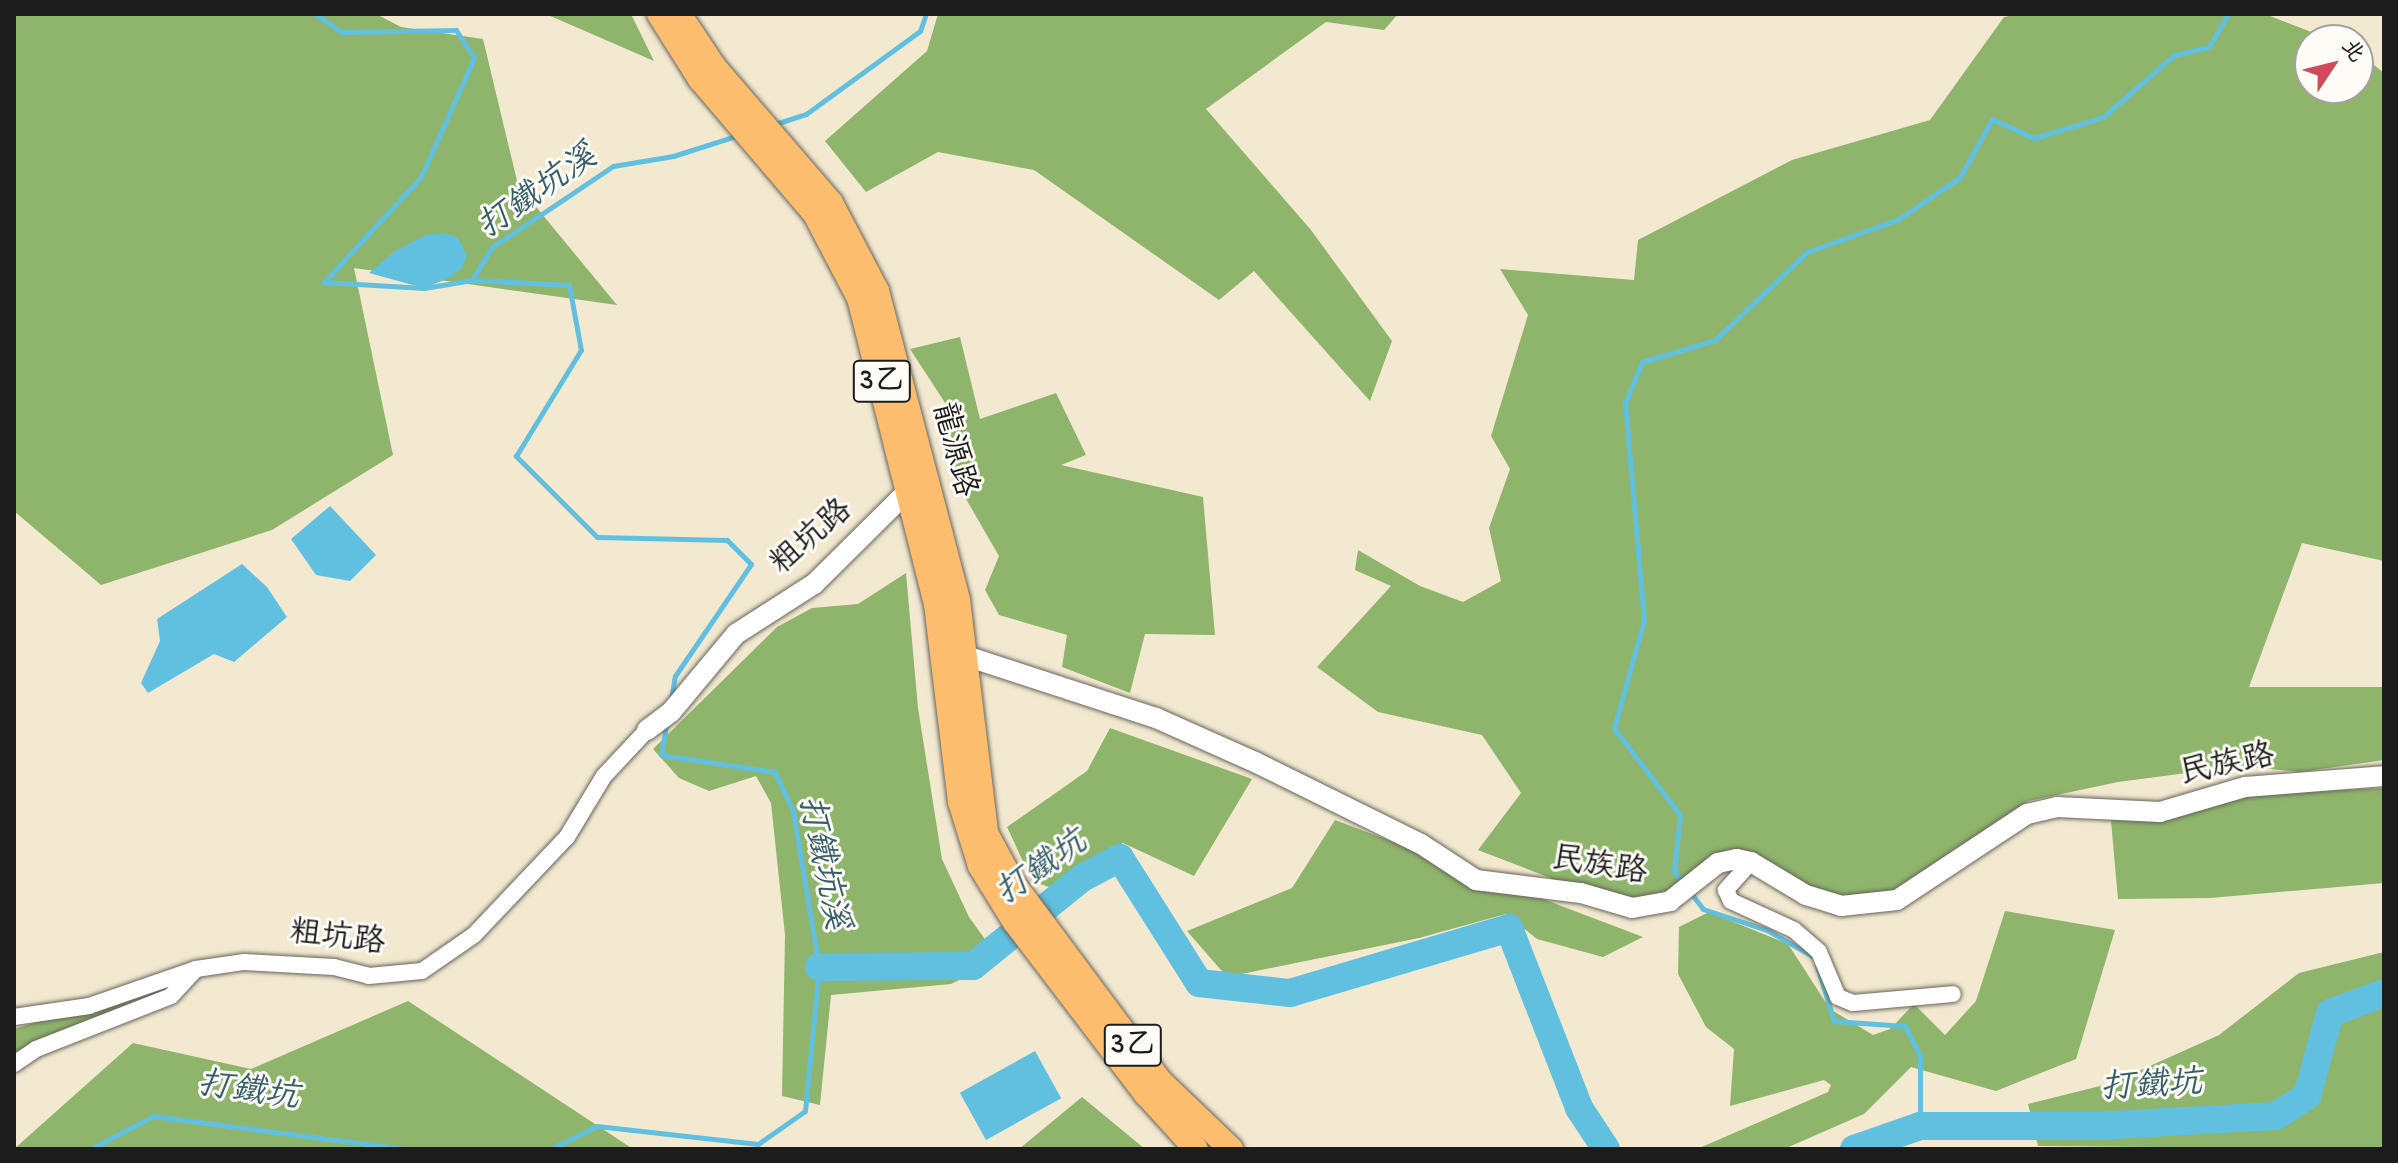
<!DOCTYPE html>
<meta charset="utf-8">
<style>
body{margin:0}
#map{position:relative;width:2398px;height:1163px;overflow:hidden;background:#f3e9d1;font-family:"Indie Flower","LXGW WenKai TC",sans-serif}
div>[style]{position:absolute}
.forest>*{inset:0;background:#8eb56b}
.water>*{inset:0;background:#61c0df;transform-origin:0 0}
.stream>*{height:5px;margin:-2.5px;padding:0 2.5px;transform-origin:2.5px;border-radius:2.5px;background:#61c0df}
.river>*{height:28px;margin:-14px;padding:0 14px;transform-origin:14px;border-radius:14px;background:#61c0df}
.roads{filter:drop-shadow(0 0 2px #67645b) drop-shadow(0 0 2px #67645b)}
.minor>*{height:16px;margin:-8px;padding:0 8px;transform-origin:8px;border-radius:8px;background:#fff}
.tertiary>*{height:20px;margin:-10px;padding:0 10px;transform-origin:10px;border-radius:10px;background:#fff}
.primary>*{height:24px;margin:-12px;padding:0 12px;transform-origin:12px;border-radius:12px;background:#fcbd6f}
span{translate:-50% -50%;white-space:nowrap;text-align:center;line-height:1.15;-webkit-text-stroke:6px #fdfcf7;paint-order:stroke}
.shield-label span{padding:2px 6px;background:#fdfcf7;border:2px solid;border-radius:6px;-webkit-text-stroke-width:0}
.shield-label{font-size:30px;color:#1c1c1c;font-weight:700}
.street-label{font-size:32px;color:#1c1c1c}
.water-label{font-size:34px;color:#385e6a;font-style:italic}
.frame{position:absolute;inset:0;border:16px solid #1c1c1c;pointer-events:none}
.north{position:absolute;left:2294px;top:24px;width:80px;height:80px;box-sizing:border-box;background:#fdfcf7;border:2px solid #a3a29f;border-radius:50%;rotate:55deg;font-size:22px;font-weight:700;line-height:32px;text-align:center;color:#1c1c1c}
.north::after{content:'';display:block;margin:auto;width:28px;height:36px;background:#d1495b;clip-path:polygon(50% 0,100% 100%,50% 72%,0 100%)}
</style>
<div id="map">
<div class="forest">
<div style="clip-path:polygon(14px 14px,376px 14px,401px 27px,483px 39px,518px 185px,617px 305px,354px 268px,393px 455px,272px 530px,101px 585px,14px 511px)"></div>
<div style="clip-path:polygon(547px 14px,631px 14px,654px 61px,548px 15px)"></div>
<div style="clip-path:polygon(938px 14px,1398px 14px,1384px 30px,1326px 22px,1206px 109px,1311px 230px,1392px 341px,1370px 401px,1254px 271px,1219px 300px,1034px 170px,938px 152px,866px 192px,825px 141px,927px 51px)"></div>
<div style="clip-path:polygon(2020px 14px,2265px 14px,2332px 40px,2310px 40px,2310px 88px,2358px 88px,2358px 52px,2384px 73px,2384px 561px,2302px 543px,2249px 687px,2384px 687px,2384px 760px,2300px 772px,2240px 766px,2118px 782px,2028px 801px,1955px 858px,1899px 890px,1842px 901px,1735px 858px,1639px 905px,1597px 896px,1478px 850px,1521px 793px,1482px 735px,1378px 712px,1317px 667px,1391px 586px,1355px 570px,1358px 550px,1420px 586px,1463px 602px,1501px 581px,1489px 528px,1510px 469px,1491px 436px,1528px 315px,1500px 269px,1634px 280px,1638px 240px,1792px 160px,1930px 120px,2004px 17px)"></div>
<div style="clip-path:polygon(960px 337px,980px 419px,1056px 393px,1086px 455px,1061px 465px,1203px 497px,1215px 635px,1145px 634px,1130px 693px,1062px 667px,1067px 635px,999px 615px,985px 590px,999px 556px,951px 473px,951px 412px,910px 349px)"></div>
<div style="clip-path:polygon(906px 573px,918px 708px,942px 859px,969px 917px,1000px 960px,951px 984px,831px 995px,820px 1105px,782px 1096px,785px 935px,771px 803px,756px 776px,709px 791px,679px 778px,653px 749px,777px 627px,812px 608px,858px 604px)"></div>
<div style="clip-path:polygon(1110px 728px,1252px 779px,1194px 876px,1123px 843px,1049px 887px,1032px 881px,1007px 827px,1087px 771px)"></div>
<div style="clip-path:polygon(2384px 788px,2384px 883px,2210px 898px,2118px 899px,2110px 810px,2260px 794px)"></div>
<div style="clip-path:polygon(1335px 820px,1643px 937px,1603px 957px,1537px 939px,1506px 914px,1419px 938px,1227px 977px,1187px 931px,1292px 888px)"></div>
<div style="clip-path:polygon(2005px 911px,2115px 930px,2076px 1059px,1996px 1091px,1911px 1067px,1864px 1114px,1784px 1149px,1697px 1149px,1828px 1092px,1831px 1085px,1824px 1080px,1730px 1106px,1734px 1049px,1706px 1027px,1678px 974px,1679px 927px,1709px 912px,1788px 944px,1830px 1009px,1873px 1035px,1890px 1029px,1914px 1004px,1945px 1035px,1976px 1001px)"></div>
<div style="clip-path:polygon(2384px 952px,2384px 1149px,2038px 1146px,2028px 1104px,2112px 1083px,2219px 1035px,2299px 973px)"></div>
<div style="clip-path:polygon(147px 989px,158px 997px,14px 1059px,14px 1029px)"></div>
<div style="clip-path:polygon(408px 1001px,633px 1149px,14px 1149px,133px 1043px,251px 1069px)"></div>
<div style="clip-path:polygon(1082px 1097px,1145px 1149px,1019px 1149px)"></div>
</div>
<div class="water">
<div style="clip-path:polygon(447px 233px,458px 238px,467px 255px,462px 268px,447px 279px,424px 288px,369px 273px,395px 251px,426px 235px)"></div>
<div style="clip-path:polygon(330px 506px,376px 555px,350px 581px,316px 575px,291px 539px)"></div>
<div style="clip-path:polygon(242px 564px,267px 587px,287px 617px,234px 662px,214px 654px,148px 693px,141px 683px,160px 641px,157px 619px)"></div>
<div style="left:1035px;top:1051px;width:54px;height:86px;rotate:61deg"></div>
</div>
<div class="stream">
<div style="left:315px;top:14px;width:32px;rotate:34deg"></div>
<div style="left:342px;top:32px;width:114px;rotate:-1deg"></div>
<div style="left:456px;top:30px;width:33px;rotate:57deg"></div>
<div style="left:474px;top:58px;width:130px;rotate:114deg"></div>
<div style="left:421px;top:177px;width:143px;rotate:132.7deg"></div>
<div style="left:324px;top:282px;width:100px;rotate:3.4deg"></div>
<div style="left:424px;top:288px;width:49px;rotate:-9.5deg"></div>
<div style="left:772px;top:125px;width:36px;rotate:-18deg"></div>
<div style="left:806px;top:114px;width:141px;rotate:-36.1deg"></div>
<div style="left:920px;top:31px;width:18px;rotate:-71deg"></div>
<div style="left:671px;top:700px;width:24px;rotate:-81deg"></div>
<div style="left:675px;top:676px;width:135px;rotate:-55.8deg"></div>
<div style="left:751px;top:564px;width:34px;rotate:-135deg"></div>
<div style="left:727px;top:540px;width:130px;rotate:-178.7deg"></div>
<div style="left:597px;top:537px;width:115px;rotate:-135deg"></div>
<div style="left:516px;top:456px;width:124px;rotate:-58.5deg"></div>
<div style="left:581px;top:350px;width:66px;rotate:-100.5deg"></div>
<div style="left:569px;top:285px;width:97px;rotate:-177deg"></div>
<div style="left:472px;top:280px;width:37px;rotate:-59deg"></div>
<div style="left:491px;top:248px;width:147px;rotate:-33.9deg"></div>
<div style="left:613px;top:166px;width:61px;rotate:-9.5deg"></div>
<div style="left:673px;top:156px;width:69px;rotate:-17.7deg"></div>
<div style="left:1684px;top:885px;width:17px;rotate:-126deg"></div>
<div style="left:1674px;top:871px;width:56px;rotate:-83.9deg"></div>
<div style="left:1680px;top:815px;width:109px;rotate:-127.2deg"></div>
<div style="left:1614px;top:728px;width:112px;rotate:-74.5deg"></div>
<div style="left:1644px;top:620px;width:218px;rotate:-95deg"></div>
<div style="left:1625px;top:403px;width:44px;rotate:-67.5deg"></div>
<div style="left:1642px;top:362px;width:76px;rotate:-16.8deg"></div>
<div style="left:1715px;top:340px;width:127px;rotate:-43.7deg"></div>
<div style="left:1807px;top:252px;width:98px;rotate:-19.7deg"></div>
<div style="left:1899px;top:219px;width:74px;rotate:-34.5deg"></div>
<div style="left:1960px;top:177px;width:66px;rotate:-61.1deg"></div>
<div style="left:1992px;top:119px;width:46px;rotate:24.3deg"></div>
<div style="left:2034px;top:138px;width:72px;rotate:-16.9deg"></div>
<div style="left:2103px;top:117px;width:94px;rotate:-41.1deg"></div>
<div style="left:2174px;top:55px;width:36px;rotate:-13deg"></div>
<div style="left:2209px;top:47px;width:38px;rotate:-60deg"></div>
<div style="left:1691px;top:893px;width:20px;rotate:53deg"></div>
<div style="left:1703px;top:909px;width:67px;rotate:18.2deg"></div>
<div style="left:1767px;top:930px;width:54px;rotate:29.9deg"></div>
<div style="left:1817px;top:966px;width:58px;rotate:72.8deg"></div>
<div style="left:1834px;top:1021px;width:71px;rotate:4deg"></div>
<div style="left:1905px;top:1026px;width:33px;rotate:63deg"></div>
<div style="left:1920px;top:1055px;width:71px;rotate:90deg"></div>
<div style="left:91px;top:1149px;width:70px;rotate:-28deg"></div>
<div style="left:153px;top:1116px;width:253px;rotate:7.5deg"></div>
<div style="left:551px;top:1149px;width:51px;rotate:-26.6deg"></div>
<div style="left:597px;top:1126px;width:162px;rotate:6.4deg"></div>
<div style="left:758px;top:1144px;width:57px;rotate:-35.1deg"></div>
<div style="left:805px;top:1111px;width:145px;rotate:-84.4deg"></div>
<div style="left:819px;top:967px;width:158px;rotate:-99.5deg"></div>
<div style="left:793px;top:811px;width:43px;rotate:-114.8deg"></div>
<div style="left:775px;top:772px;width:115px;rotate:-171.5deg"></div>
<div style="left:661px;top:755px;width:34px;rotate:-80deg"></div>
</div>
<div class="river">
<div style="left:819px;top:967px;width:154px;rotate:-0.4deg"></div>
<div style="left:973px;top:966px;width:140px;rotate:-38.9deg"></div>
<div style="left:1082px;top:878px;width:43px;rotate:-27.8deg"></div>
<div style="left:1120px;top:858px;width:148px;rotate:57.7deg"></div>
<div style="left:1199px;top:983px;width:92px;rotate:6.3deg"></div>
<div style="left:1290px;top:993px;width:228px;rotate:-16.5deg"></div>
<div style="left:1509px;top:928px;width:193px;rotate:68.7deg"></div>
<div style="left:1579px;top:1108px;width:49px;rotate:56.6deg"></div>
<div style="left:1854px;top:1149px;width:70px;rotate:-19.2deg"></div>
<div style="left:1920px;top:1126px;width:176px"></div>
<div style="left:2096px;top:1126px;width:180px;rotate:-3.2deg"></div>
<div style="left:2276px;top:1116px;width:37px;rotate:-33deg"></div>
<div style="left:2307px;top:1096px;width:86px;rotate:-74.5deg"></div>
<div style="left:2330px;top:1013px;width:58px;rotate:-20.3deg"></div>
</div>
<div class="roads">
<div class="minor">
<div style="left:1751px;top:862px;width:38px;rotate:132deg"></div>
<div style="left:1726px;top:890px;width:12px;rotate:66deg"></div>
<div style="left:1731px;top:901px;width:69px;rotate:24.7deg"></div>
<div style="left:1794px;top:930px;width:33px;rotate:41deg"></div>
<div style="left:1819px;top:952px;width:49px;rotate:67.1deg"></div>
<div style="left:1838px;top:997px;width:16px;rotate:22deg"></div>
<div style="left:1853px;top:1003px;width:100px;rotate:-5.1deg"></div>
<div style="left:14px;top:1017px;width:76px;rotate:-8.3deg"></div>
<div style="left:89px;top:1006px;width:113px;rotate:-19.1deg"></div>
<div style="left:196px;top:969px;width:49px;rotate:-8.3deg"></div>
<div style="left:244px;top:962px;width:90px;rotate:3.2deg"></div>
<div style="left:334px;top:967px;width:36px;rotate:14deg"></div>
<div style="left:369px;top:976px;width:53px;rotate:-5.4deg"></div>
<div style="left:422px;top:971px;width:63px;rotate:-34.7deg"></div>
<div style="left:474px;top:935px;width:135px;rotate:-46.5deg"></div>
<div style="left:567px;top:837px;width:71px;rotate:-58.8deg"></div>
<div style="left:604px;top:776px;width:63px;rotate:-46.9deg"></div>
<div style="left:14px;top:1064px;width:27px;rotate:-34deg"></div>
<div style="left:36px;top:1049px;width:145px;rotate:-21.4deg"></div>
<div style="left:171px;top:996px;width:35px;rotate:-47deg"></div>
</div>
<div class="tertiary">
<div style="left:951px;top:651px;width:216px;rotate:18.1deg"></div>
<div style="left:1156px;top:718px;width:108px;rotate:24deg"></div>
<div style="left:1255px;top:762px;width:185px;rotate:26.3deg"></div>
<div style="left:1421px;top:844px;width:66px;rotate:33.2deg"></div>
<div style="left:1476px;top:880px;width:106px;rotate:7.1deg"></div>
<div style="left:1581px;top:893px;width:53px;rotate:16.4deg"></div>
<div style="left:1632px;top:908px;width:39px;rotate:-10deg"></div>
<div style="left:1670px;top:901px;width:61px;rotate:-38.4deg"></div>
<div style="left:1718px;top:863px;width:19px;rotate:-12deg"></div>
<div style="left:1737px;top:859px;width:14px;rotate:12deg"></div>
<div style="left:1751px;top:862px;width:64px;rotate:31deg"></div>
<div style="left:1806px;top:895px;width:37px;rotate:17deg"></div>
<div style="left:1841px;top:906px;width:56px;rotate:-6.1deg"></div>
<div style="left:1897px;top:900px;width:156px;rotate:-33.5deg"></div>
<div style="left:2027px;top:814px;width:31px;rotate:-13deg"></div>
<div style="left:2057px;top:807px;width:103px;rotate:2.8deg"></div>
<div style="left:2160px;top:812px;width:89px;rotate:-16.4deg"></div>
<div style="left:2245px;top:787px;width:139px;rotate:-4.5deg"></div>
<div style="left:647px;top:730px;width:30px;rotate:-37deg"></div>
<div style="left:671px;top:712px;width:102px;rotate:-50.2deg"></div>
<div style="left:736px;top:634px;width:93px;rotate:-32.7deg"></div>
<div style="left:814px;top:584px;width:145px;rotate:-44.7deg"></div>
</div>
<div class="primary">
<div style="left:659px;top:14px;width:77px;rotate:57.8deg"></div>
<div style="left:700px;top:79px;width:177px;rotate:49.6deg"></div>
<div style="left:815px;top:214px;width:95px;rotate:62.4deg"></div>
<div style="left:859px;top:298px;width:316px;rotate:75.9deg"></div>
<div style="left:936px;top:604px;width:199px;rotate:83.1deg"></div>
<div style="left:960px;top:802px;width:67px;rotate:72.6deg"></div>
<div style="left:980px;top:866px;width:65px;rotate:58.3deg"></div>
<div style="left:1014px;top:921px;width:218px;rotate:52.7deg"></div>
<div style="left:1146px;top:1094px;width:74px;rotate:47.7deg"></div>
<div style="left:679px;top:14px;width:65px;rotate:56.3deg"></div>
<div style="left:715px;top:68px;width:178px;rotate:49.3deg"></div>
<div style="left:831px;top:203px;width:99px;rotate:62.4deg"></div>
<div style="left:877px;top:291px;width:319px;rotate:75.3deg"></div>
<div style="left:958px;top:600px;width:235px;rotate:83.1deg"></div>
<div style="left:986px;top:833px;width:57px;rotate:61.6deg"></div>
<div style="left:1013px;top:883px;width:248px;rotate:53.4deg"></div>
<div style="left:1161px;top:1082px;width:97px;rotate:43.7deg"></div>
</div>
</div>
<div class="shield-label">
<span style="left:882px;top:381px">3乙</span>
<span style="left:1133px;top:1045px">3乙</span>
</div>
<div class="street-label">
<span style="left:953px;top:450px;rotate:75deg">龍源路</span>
<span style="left:812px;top:538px;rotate:-41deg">粗坑路</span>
<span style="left:2227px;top:766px;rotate:-12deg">民族路</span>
<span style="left:1599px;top:867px;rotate:9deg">民族路</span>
<span style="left:337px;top:939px;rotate:7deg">粗坑路</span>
</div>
<div class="water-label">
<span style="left:538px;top:193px;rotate:-35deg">打鐵坑溪</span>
<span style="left:822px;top:863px;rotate:78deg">打鐵坑溪</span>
<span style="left:1042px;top:869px;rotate:-35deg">打鐵坑</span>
<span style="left:2151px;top:1087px;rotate:-3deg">打鐵坑</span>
<span style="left:248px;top:1092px;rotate:8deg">打鐵坑</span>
</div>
<div class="frame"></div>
<div class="north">北</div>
</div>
